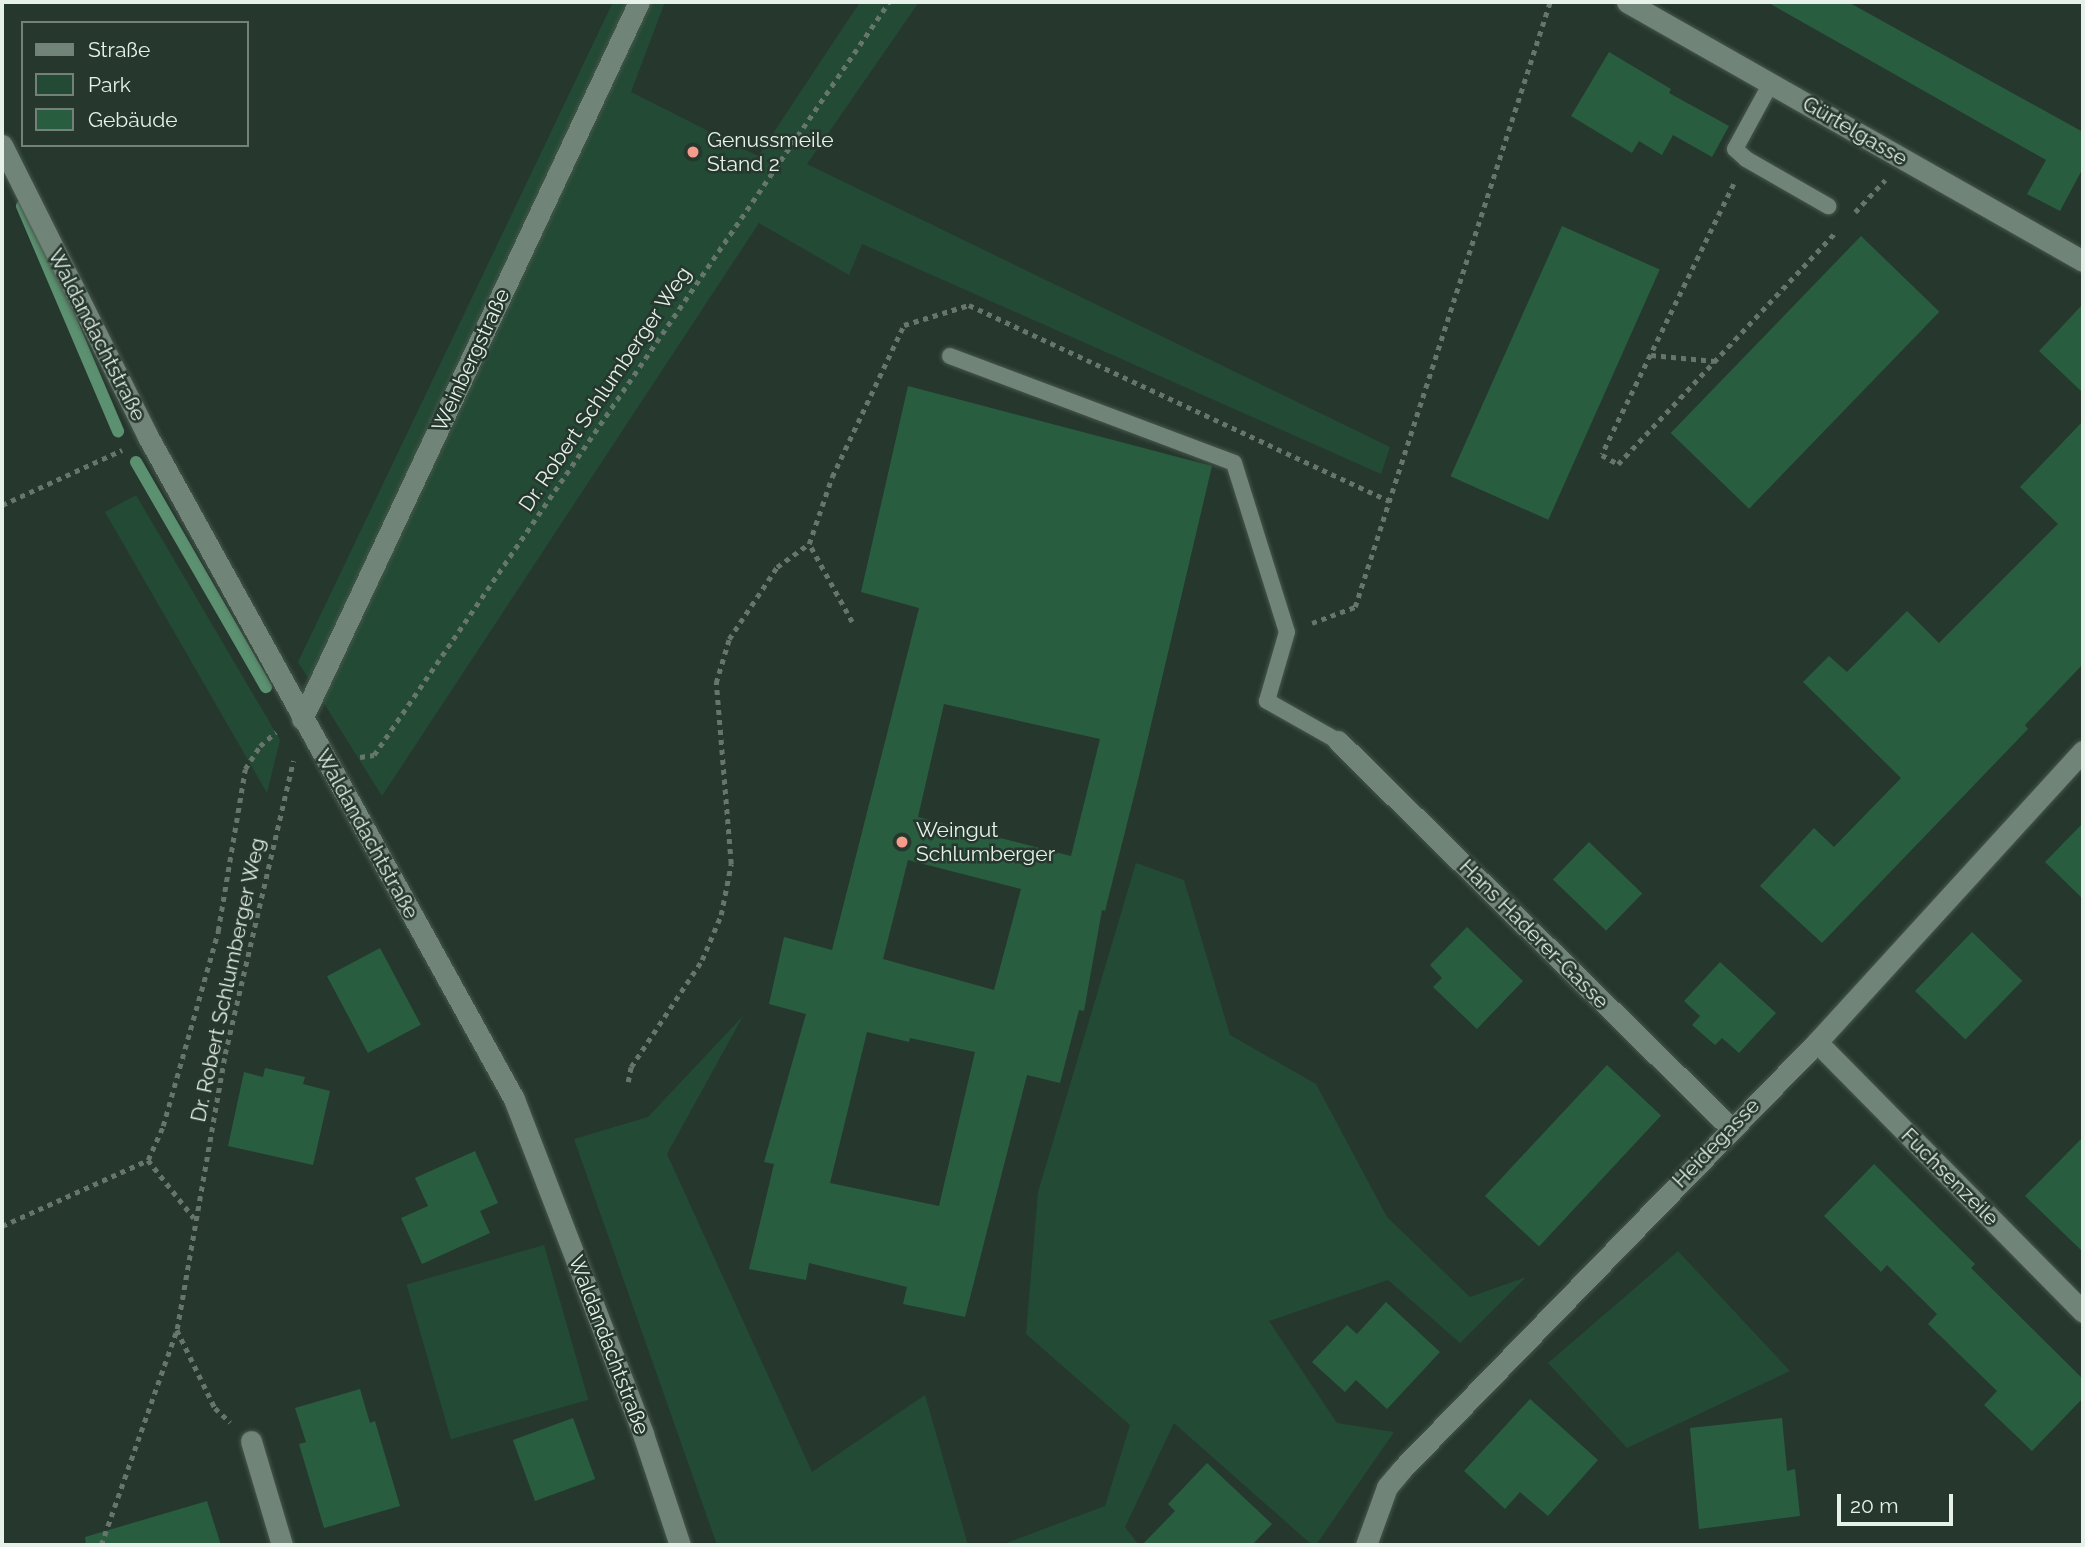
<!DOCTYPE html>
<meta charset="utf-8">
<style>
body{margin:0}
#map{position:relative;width:2085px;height:1547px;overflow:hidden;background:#26372d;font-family:Raleway,sans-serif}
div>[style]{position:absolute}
.green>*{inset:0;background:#234a34;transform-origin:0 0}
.stream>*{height:12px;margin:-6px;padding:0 6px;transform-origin:6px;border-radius:6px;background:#5b9070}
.building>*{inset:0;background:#295d40;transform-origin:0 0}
.path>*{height:4.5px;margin-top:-2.25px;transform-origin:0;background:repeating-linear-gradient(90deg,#67766d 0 5px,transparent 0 10px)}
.roads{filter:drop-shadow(0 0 2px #46564c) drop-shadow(0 0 2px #46564c)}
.lane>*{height:16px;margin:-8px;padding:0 8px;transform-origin:8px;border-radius:8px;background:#718478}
.street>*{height:21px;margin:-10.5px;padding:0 10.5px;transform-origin:10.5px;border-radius:10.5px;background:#718478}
.dots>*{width:19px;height:19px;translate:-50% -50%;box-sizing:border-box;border:4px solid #26372d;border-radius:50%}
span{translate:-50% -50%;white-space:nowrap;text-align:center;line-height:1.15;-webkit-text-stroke:5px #26372d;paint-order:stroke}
.street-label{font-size:21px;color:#e6f1ea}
.poi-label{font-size:21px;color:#e6f1ea}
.left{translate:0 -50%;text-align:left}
.frame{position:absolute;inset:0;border:4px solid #e6f1ea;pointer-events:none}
.legend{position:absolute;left:21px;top:21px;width:228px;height:126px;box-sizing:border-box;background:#26372d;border:2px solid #738179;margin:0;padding:9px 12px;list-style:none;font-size:21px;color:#e6f1ea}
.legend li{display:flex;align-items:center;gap:14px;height:35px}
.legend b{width:35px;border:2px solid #738179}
.scale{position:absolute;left:1837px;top:1494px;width:116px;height:32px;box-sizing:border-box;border:4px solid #e6f1ea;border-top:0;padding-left:9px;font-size:21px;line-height:24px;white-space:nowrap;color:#e6f1ea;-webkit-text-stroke:5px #26372d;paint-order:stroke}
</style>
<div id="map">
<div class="green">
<div style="clip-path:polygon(613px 2px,665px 2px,631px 92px,758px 156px,860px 2px,919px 2px,807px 164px,1390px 447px,1381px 474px,862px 244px,849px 275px,759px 223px,382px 796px,298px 662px)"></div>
<div style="clip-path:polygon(136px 495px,280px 740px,267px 793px,105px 512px)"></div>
<div style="clip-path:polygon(1136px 863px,1184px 880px,1230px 1035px,1316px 1084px,1387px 1217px,1470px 1297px,1526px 1277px,1460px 1343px,1388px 1280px,1269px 1321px,1337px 1423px,1394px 1432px,1316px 1545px,1312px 1545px,1174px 1423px,1125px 1527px,1139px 1545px,1001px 1545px,1105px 1506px,1130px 1425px,1026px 1334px,1038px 1192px)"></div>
<div style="clip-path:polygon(743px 1016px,667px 1154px,812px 1472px,925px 1395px,968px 1545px,717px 1545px,574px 1139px,648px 1117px)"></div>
<div style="left:544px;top:1245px;width:161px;height:143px;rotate:74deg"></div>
<div style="clip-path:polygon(1678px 1251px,1790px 1371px,1627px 1448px,1548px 1363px)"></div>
</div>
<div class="stream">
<div style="left:22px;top:206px;width:245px;rotate:66.9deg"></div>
<div style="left:136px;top:462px;width:260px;rotate:60deg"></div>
</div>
<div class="building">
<div style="clip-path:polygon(1767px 2px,1848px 2px,2083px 132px,2083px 168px,2060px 211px,2027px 194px,2046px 160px)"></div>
<div style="clip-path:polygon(1609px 52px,1671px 89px,1669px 93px,1729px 126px,1712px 157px,1673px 135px,1662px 155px,1639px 141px,1632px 153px,1571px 116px)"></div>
<div style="left:1562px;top:226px;width:107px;height:274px;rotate:24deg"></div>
<div style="left:1861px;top:236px;width:109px;height:274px;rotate:44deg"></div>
<div style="clip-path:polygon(2083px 304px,2083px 393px,2039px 351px)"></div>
<div style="clip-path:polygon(evenodd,908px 386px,1212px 466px,1138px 780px,1105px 911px,1102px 910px,1084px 1011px,1079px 1010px,1060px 1083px,1027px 1075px,965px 1317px,903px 1304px,907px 1287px,809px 1263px,806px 1280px,749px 1269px,774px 1164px,764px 1162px,806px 1014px,769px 1004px,784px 937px,832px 950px,919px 608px,861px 592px,908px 386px,944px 704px,1100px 739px,1071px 856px,918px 817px,944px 704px,908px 386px,908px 860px,1021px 889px,994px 990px,883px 959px,908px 860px,908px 386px,867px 1032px,909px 1042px,910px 1038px,975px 1052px,939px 1206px,830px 1183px,867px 1032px)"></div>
<div style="clip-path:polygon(2083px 421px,2083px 664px,2025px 725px,2028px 729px,1822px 943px,1760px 886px,1814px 828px,1834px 847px,1901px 778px,1803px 682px,1829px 656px,1847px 672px,1907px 611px,1939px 643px,2058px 524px,2020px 487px)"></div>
<div style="clip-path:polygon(2083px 823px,2083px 899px,2045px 862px)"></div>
<div style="left:1589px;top:842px;width:74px;height:52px;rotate:44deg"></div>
<div style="clip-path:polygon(1467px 927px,1523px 981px,1477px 1029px,1433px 987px,1442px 978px,1430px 965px)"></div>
<div style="left:1972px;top:932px;width:70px;height:82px;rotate:44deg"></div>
<div style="left:380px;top:948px;width:87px;height:60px;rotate:62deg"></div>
<div style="clip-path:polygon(1720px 962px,1776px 1013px,1739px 1053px,1722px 1038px,1715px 1045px,1692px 1025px,1700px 1016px,1684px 1001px)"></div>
<div style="left:1607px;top:1065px;width:74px;height:179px;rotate:43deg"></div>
<div style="clip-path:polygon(265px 1068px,305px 1077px,303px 1084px,330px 1091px,313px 1165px,228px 1146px,244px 1072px,263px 1077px)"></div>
<div style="clip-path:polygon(2083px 1137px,2083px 1252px,2025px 1196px)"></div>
<div style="clip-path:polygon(475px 1151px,498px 1203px,480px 1211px,490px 1233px,422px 1264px,401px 1218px,428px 1206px,415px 1178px)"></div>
<div style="clip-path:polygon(1874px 1164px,1975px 1264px,1971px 1268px,2083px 1379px,2083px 1398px,2032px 1451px,1984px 1405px,1997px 1391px,1928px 1324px,1937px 1314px,1887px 1265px,1881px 1272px,1824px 1216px)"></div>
<div style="clip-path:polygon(1386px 1302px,1440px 1352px,1387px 1409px,1356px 1380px,1345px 1392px,1312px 1362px,1347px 1325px,1357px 1334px)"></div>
<div style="clip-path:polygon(360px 1389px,370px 1423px,375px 1421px,400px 1506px,324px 1528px,299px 1444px,306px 1442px,295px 1408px)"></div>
<div style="clip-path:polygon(1530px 1399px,1598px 1460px,1548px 1516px,1520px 1492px,1505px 1509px,1464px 1471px)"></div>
<div style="left:573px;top:1418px;width:65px;height:64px;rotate:70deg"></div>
<div style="clip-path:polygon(1782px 1418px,1787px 1471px,1795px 1469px,1800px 1516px,1699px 1529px,1690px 1428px)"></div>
<div style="clip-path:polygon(1207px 1463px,1272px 1524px,1252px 1545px,1142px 1545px,1175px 1511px,1168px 1504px)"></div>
<div style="clip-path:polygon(207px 1501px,221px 1545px,86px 1545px,85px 1537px)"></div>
</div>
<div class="path">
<div style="left:1734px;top:184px;width:301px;rotate:116deg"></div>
<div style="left:1602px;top:455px;width:18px;rotate:29deg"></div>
<div style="left:1618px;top:464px;width:316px;rotate:-46.8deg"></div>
<div style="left:1855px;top:212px;width:44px;rotate:-46.8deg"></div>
<div style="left:1651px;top:355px;width:64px;rotate:5.4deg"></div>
<div style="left:2px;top:505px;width:132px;rotate:-24.6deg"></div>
<div style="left:852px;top:622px;width:89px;rotate:-118.9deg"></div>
<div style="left:809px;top:544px;width:71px;rotate:-71.1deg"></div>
<div style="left:832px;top:477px;width:168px;rotate:-64.7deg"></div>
<div style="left:904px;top:325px;width:68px;rotate:-17.1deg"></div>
<div style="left:969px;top:305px;width:464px;rotate:25deg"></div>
<div style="left:1312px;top:623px;width:46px;rotate:-20.4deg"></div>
<div style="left:1355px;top:607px;width:636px;rotate:-72.14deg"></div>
<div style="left:360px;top:757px;width:14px;rotate:-8deg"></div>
<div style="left:374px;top:755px;width:912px;rotate:-55.63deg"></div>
<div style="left:628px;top:1082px;width:15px;rotate:-79deg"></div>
<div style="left:631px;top:1067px;width:128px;rotate:-56.4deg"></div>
<div style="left:702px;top:960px;width:49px;rotate:-67.1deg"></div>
<div style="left:721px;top:915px;width:52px;rotate:-78.9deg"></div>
<div style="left:731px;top:864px;width:182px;rotate:-94.7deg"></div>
<div style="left:716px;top:683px;width:46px;rotate:-73.5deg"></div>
<div style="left:729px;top:639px;width:87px;rotate:-56.3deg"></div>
<div style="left:777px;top:567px;width:39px;rotate:-36deg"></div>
<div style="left:148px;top:1160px;width:74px;rotate:51.6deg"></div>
<div style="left:2px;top:1226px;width:160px;rotate:-24.3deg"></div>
<div style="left:148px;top:1160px;width:37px;rotate:-66deg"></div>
<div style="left:163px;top:1126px;width:203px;rotate:-74.2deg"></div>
<div style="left:218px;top:931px;width:164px;rotate:-80.5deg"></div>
<div style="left:245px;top:769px;width:27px;rotate:-57deg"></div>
<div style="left:260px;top:746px;width:21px;rotate:-41deg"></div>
<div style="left:177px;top:1330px;width:87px;rotate:64deg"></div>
<div style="left:215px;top:1408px;width:21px;rotate:43deg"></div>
<div style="left:101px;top:1545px;width:229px;rotate:-70.6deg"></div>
<div style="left:177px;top:1329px;width:279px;rotate:-80.1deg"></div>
<div style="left:225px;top:1054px;width:301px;rotate:-76.9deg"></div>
</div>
<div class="roads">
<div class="lane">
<div style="left:1771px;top:83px;width:75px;rotate:118.6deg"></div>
<div style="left:1735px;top:149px;width:15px;rotate:42deg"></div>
<div style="left:1746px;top:159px;width:95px;rotate:29.8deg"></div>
<div style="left:950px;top:356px;width:303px;rotate:20.6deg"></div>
<div style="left:1234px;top:463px;width:177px;rotate:72.6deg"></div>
<div style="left:1287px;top:632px;width:72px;rotate:106.2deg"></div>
<div style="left:1267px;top:701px;width:81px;rotate:29.4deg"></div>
</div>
<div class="street">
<div style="left:1627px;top:2px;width:524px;rotate:29.6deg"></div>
<div style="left:2px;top:145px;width:324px;rotate:63.4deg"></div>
<div style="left:147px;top:435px;width:759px;rotate:61.07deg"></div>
<div style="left:514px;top:1099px;width:359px;rotate:68.9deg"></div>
<div style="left:643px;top:1434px;width:117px;rotate:71.6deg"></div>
<div style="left:302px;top:719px;width:792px;rotate:-64.83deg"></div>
<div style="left:1338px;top:741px;width:550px;rotate:44.56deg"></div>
<div style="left:1817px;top:1042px;width:379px;rotate:45.4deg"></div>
<div style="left:251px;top:1441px;width:109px;rotate:73.4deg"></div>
<div style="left:1366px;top:1545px;width:62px;rotate:-70.1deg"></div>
<div style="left:1387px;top:1487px;width:23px;rotate:-50deg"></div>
<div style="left:1402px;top:1469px;width:595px;rotate:-45.82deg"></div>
<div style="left:1817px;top:1042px;width:394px;rotate:-47.6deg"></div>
</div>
</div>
<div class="dots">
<div style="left:693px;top:152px;background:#f49d8c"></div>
<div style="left:902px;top:842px;background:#f49d8c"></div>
</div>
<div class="street-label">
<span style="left:1855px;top:131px;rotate:30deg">Gürtelgasse</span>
<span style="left:97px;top:335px;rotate:63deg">Waldandachtstraße</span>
<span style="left:471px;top:360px;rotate:-65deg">Weinbergstraße</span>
<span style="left:605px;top:389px;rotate:-56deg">Dr. Robert Schlumberger Weg</span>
<span style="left:367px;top:834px;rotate:61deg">Waldandachtstraße</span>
<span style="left:1534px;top:934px;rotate:45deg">Hans Haderer-Gasse</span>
<span style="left:228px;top:980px;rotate:-78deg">Dr. Robert Schlumberger Weg</span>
<span style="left:1716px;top:1143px;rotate:-46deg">Heidegasse</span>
<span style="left:1950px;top:1177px;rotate:45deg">Fuchsenzeile</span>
<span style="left:609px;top:1345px;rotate:69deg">Waldandachtstraße</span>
</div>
<div class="poi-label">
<span class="left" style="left:707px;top:152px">Genussmeile<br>Stand 2</span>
<span class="left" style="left:916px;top:842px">Weingut<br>Schlumberger</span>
</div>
<div class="frame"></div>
<ul class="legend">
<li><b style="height:9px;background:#718478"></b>Straße</li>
<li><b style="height:19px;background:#234a34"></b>Park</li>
<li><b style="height:19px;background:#295d40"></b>Gebäude</li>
</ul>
<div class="scale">20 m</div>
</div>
